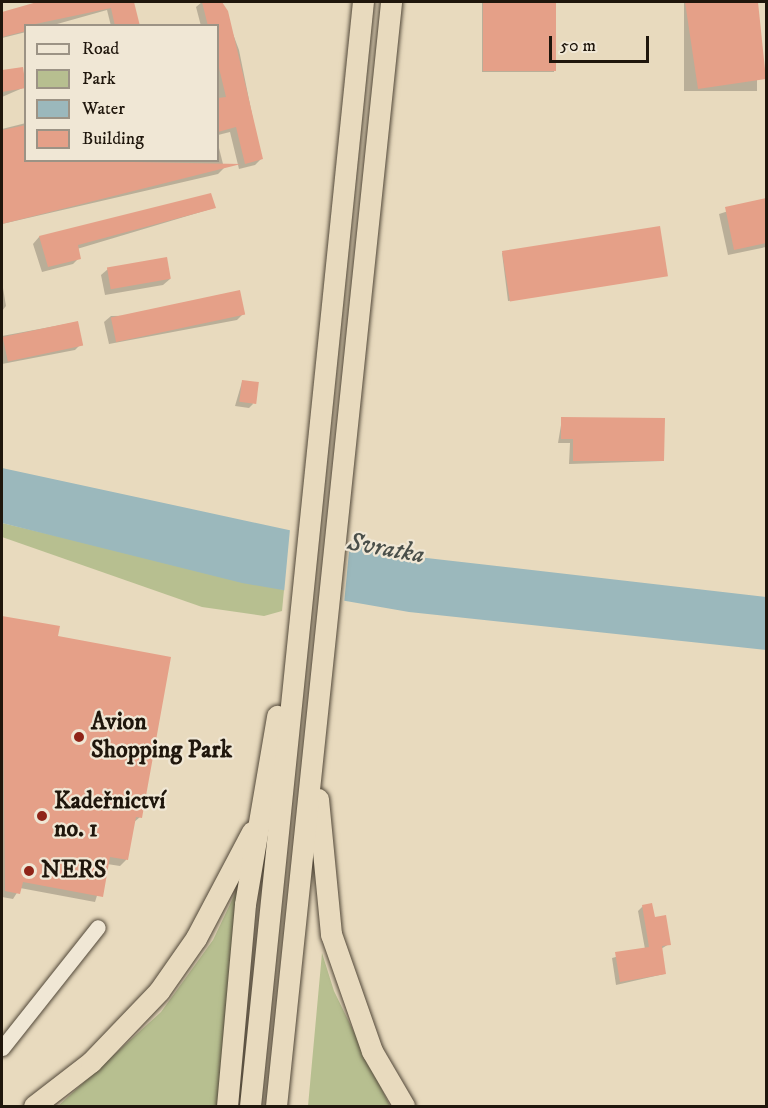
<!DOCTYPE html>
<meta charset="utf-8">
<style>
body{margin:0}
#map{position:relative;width:768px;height:1108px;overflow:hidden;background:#e8dabe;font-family:"IM FELL DW Pica",serif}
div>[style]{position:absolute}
.green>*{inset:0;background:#b7bf90}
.water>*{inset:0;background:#9bb8bc}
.pier>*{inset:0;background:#e8dabe}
.shadow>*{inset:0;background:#0003;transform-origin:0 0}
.building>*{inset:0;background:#e5a088;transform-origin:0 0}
.roads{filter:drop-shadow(0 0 2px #514738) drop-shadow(0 0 2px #514738)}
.minor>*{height:15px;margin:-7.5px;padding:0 7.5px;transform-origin:7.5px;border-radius:7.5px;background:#f0e7d5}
.highway>*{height:21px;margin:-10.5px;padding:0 10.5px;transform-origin:10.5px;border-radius:10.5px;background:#e8dabe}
.dots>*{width:16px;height:16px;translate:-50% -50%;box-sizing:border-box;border:3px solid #f0e7d5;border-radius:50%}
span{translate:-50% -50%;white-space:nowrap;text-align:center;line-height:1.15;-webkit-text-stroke:4.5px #f0e7d5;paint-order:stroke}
.poi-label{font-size:24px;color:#1f160c;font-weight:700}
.left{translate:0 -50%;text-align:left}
.water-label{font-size:26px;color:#4a4f4a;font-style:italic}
.frame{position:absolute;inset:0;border:3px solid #1f160c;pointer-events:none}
.legend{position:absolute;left:24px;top:24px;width:195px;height:138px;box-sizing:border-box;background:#f0e7d5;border:2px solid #9c9385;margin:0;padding:8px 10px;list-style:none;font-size:18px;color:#1f160c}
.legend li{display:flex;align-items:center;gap:12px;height:30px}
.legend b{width:30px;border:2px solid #9c9385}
.scale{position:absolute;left:549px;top:36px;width:100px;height:27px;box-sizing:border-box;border:3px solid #1f160c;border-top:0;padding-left:8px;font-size:18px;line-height:21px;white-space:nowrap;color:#1f160c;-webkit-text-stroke:4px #f0e7d5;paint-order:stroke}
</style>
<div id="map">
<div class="green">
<div style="clip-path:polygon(2px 523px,284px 590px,282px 611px,264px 616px,202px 607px,2px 537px)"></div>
<div style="clip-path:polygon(242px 879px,218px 1106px,58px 1106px,161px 1012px,213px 940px)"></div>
<div style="clip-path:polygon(322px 953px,334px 991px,390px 1106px,308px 1106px)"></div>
</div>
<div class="water">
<div style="clip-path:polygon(2px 468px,409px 556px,766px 597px,766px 650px,409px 612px,242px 583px,2px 523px)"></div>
</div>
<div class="pier">
<div style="clip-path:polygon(290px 529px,350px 541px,344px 604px,284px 593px)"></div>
</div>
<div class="shadow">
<div style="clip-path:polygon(49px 2px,132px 2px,138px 26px,111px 26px,107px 10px,50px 26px,26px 26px,26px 32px,2px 38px,2px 14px)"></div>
<div style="clip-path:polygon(202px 2px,221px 2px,239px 50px,261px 159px,255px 165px,239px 169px,230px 132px,218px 135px,218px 119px,223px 117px,218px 94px,218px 26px,201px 26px,196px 7px)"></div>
<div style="left:482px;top:2px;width:72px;height:70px"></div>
<div style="left:684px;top:2px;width:73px;height:89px"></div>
<div style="clip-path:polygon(22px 68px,25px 87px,2px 97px,2px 72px)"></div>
<div style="clip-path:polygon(26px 123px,26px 160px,218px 160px,218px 144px,224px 168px,218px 174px,2px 224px,2px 129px)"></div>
<div style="clip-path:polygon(766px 199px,766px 247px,728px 255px,719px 214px)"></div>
<div style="clip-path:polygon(214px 208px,77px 249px,79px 258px,73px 264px,42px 272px,33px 244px,39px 237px)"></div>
<div style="clip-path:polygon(502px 253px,666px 275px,508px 301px)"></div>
<div style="clip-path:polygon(108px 269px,170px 279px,163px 285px,105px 295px,101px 275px)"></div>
<div style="clip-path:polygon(2px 282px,6px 306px,2px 311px)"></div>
<div style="clip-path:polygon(243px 314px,237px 320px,109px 344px,104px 322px,111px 316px)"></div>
<div style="clip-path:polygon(77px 322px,81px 344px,75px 350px,2px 364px,2px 336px)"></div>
<div style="clip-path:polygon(242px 382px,253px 404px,249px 408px,235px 406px)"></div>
<div style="clip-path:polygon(562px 419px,663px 461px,569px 464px,570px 443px,558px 443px)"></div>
<div style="clip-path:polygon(2px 618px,58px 628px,56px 637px,140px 817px,133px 823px,126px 860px,120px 866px,107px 864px,95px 902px,20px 888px,13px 899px,2px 897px)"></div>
<div style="clip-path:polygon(643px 906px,669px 944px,661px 949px,664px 974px,616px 985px,612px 958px,645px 949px,638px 911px)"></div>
</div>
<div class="building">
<div style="clip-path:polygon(37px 2px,134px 2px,140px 26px,115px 26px,111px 8px,26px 26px,26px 31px,2px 37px,2px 12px)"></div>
<div style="clip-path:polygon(202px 2px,222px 2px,228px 11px,263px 159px,245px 164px,236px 127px,218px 132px,218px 98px,226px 97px,218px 64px,218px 26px,208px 26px)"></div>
<div style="left:483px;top:2px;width:73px;height:69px"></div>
<div style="clip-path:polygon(685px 2px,758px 2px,766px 79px,698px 89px)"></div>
<div style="clip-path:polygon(23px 67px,26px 88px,2px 92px,2px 70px)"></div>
<div style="clip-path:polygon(26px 125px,26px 160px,241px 164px,2px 224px,2px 130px)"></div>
<div style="clip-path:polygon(211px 193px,216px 208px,78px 245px,81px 259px,48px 267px,39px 236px)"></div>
<div style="clip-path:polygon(766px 198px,766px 243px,734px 250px,725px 207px)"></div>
<div style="left:660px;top:226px;width:51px;height:160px;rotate:81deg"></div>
<div style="left:167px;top:257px;width:22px;height:61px;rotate:80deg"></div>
<div style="left:240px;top:290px;width:25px;height:132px;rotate:78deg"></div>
<div style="left:78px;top:321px;width:25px;height:77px;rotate:78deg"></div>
<div style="left:242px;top:380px;width:17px;height:22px;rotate:7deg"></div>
<div style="clip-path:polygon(561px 417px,665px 418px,664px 461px,573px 461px,573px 439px,561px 439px)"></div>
<div style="clip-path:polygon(2px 616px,60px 626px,58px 636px,171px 657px,142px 818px,136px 817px,128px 860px,110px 857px,103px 897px,23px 882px,20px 894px,5px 891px)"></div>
<div style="clip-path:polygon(652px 903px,655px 917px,666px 915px,671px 945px,662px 946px,666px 974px,620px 982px,615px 952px,649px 947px,642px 905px)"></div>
</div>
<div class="roads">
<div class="minor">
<div style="left:2px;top:1048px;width:154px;rotate:-51.6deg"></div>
</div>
<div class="highway">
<div style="left:318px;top:799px;width:136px;rotate:84.5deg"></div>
<div style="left:331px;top:934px;width:124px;rotate:70.7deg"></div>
<div style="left:372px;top:1051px;width:64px;rotate:59.8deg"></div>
<div style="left:34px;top:1106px;width:72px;rotate:-37.7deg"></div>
<div style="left:91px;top:1062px;width:98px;rotate:-46.2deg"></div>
<div style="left:159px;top:991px;width:65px;rotate:-55.1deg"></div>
<div style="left:196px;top:938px;width:120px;rotate:-62.2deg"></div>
<div style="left:227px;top:1106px;width:203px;rotate:-84.9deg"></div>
<div style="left:245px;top:904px;width:191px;rotate:-80.3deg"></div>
<div style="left:250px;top:1106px;width:1110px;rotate:-84.16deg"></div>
<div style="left:276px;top:1106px;width:1110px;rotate:-84.05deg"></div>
</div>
</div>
<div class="dots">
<div style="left:79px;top:737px;background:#8f2418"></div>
<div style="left:42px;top:816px;background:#8f2418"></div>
<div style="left:29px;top:871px;background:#8f2418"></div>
</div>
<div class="poi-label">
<span class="left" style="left:91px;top:737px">Avion<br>Shopping Park</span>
<span class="left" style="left:54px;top:816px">Kadeřnictví<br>no. 1</span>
<span class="left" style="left:41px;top:871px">NERS</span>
</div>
<div class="water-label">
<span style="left:386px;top:549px;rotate:10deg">Svratka</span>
</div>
<div class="frame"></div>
<ul class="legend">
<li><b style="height:8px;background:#f0e7d5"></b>Road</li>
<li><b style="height:16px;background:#b7bf90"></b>Park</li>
<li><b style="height:16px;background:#9bb8bc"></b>Water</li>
<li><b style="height:16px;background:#e5a088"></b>Building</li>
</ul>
<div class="scale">50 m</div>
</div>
